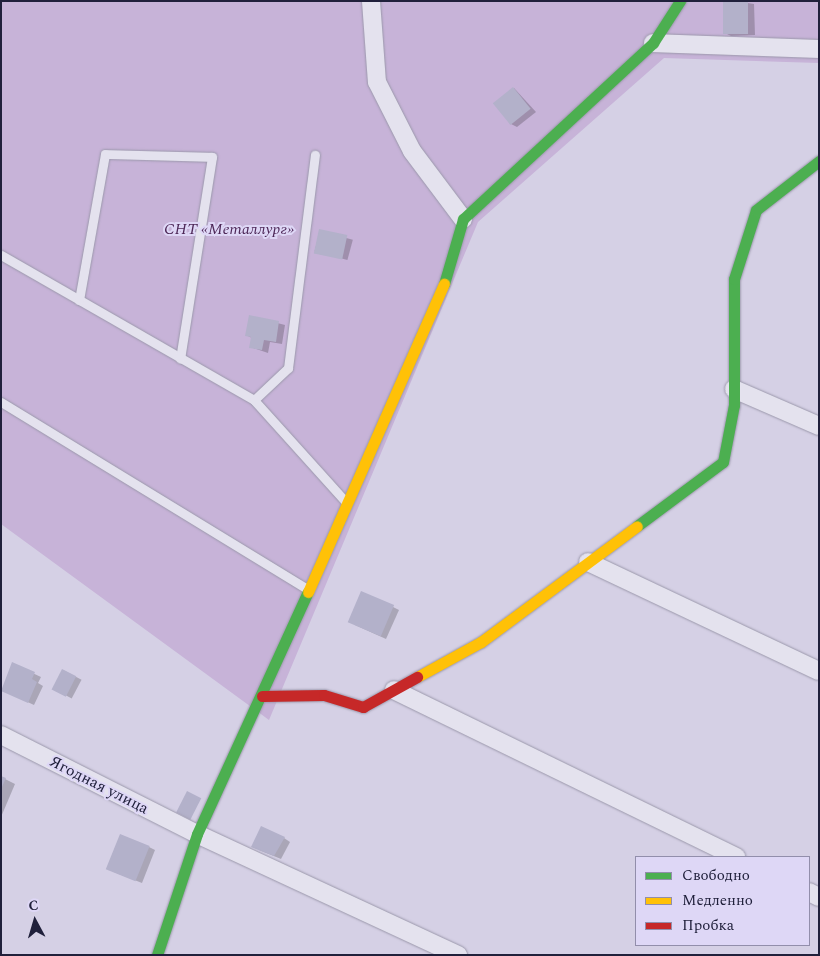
<!DOCTYPE html>
<meta charset="utf-8">
<style>
body{margin:0}
#map{position:relative;width:820px;height:956px;overflow:hidden;background:#d5d0e5;font-family:Spectral,serif}
div>[style]{position:absolute}
.green>*{inset:0;background:#c7b3d8}
.shadow>*{inset:0;background:#0003;transform-origin:0 0}
.building>*{inset:0;background:#b3b1ca;transform-origin:0 0}
.roads{filter:drop-shadow(0 0 1px #9b98ab) drop-shadow(0 0 1px #9b98ab)}
.lane>*{height:9px;margin:-4.5px;padding:0 4.5px;transform-origin:4.5px;border-radius:4.5px;background:#e4e2ee}
.street>*{height:18px;margin:-9px;padding:0 9px;transform-origin:9px;border-radius:9px;background:#e4e2ee}
.fast>*{height:11px;margin:-5.5px;padding:0 5.5px;transform-origin:5.5px;border-radius:5.5px;background:#4caf50}
.slow>*{height:11px;margin:-5.5px;padding:0 5.5px;transform-origin:5.5px;border-radius:5.5px;background:#ffc107}
.jam>*{height:11px;margin:-5.5px;padding:0 5.5px;transform-origin:5.5px;border-radius:5.5px;background:#c62828}
span{translate:-50% -50%;white-space:nowrap;text-align:center;line-height:1.15;-webkit-text-stroke:4px #ded7f6;paint-order:stroke}
.park-label{font-size:16px;color:#4d2757;font-style:italic}
.street-label{font-size:16px;color:#20203b}
.frame{position:absolute;inset:0;border:2px solid #20203b;pointer-events:none}
.legend{position:absolute;left:635px;top:856px;width:175px;height:90px;box-sizing:border-box;background:#ded7f6;border:1px solid #928eab;margin:0;padding:6px 9px;list-style:none;font-size:15px;color:#20203b}
.legend li{display:flex;align-items:center;gap:10px;height:25px}
.legend b{width:25px;border:1px solid #928eab}
.north{position:absolute;left:10px;top:896px;width:50px;height:50px;-webkit-text-stroke:4px #ded7f6;paint-order:stroke;rotate:354deg;font-size:14px;font-weight:700;line-height:20px;text-align:center;color:#20203b}
.north::after{content:'';display:block;margin:auto;width:18px;height:22px;background:#20203b;clip-path:polygon(50% 0,100% 100%,50% 72%,0 100%)}
</style>
<div id="map">
<div class="green">
<div style="clip-path:polygon(1px 1px,819px 1px,819px 63px,664px 58px,478px 222px,269px 720px,1px 524px)"></div>
</div>
<div class="shadow">
<div style="clip-path:polygon(735px 1px,754px 4px,755px 35px,731px 36px,725px 33px)"></div>
<div style="clip-path:polygon(514px 88px,536px 112px,517px 127px,511px 124px)"></div>
<div style="left:320px;top:231px;width:34px;height:21px;rotate:15deg"></div>
<div style="clip-path:polygon(250px 316px,285px 325px,282px 344px,270px 342px,268px 353px,250px 347px,252px 338px,246px 335px)"></div>
<div style="clip-path:polygon(393px 607px,399px 610px,386px 639px,355px 625px)"></div>
<div style="clip-path:polygon(13px 664px,41px 677px,38px 683px,43px 686px,34px 705px,8px 693px)"></div>
<div style="left:63px;top:670px;width:21px;height:21px;rotate:28deg"></div>
<div style="clip-path:polygon(1px 777px,15px 784px,1px 817px)"></div>
<div style="clip-path:polygon(284px 838px,290px 842px,281px 859px,259px 850px)"></div>
<div style="clip-path:polygon(149px 847px,155px 850px,142px 883px,114px 872px)"></div>
</div>
<div class="building">
<div style="left:723px;top:1px;width:25px;height:33px"></div>
<div style="left:513px;top:87px;width:28px;height:26px;rotate:51deg"></div>
<div style="left:319px;top:229px;width:29px;height:25px;rotate:12deg"></div>
<div style="clip-path:polygon(249px 315px,279px 321px,276px 342px,264px 340px,262px 350px,249px 348px,251px 337px,245px 336px)"></div>
<div style="left:361px;top:591px;width:36px;height:34px;rotate:23deg"></div>
<div style="clip-path:polygon(12px 662px,35px 672px,32px 679px,37px 682px,28px 703px,1px 691px)"></div>
<div style="left:62px;top:669px;width:16px;height:23px;rotate:27deg"></div>
<div style="clip-path:polygon(1px 776px,6px 778px,1px 789px)"></div>
<div style="left:187px;top:791px;width:16px;height:24px;rotate:27deg"></div>
<div style="clip-path:polygon(261px 826px,285px 837px,274px 856px,251px 847px)"></div>
<div style="left:120px;top:834px;width:32px;height:38px;rotate:22deg"></div>
</div>
<div class="roads">
<div class="lane">
<div style="left:1px;top:255px;width:292px;rotate:29.8deg"></div>
<div style="left:254px;top:400px;width:137px;rotate:48deg"></div>
<div style="left:79px;top:300px;width:148px;rotate:-79.9deg"></div>
<div style="left:105px;top:154px;width:107px;rotate:1.6deg"></div>
<div style="left:212px;top:157px;width:204px;rotate:99deg"></div>
<div style="left:254px;top:400px;width:47px;rotate:-43.3deg"></div>
<div style="left:288px;top:368px;width:215px;rotate:-82.8deg"></div>
<div style="left:1px;top:402px;width:359px;rotate:31.4deg"></div>
</div>
<div class="street">
<div style="left:371px;top:1px;width:81px;rotate:85.8deg"></div>
<div style="left:377px;top:82px;width:77px;rotate:63.1deg"></div>
<div style="left:412px;top:151px;width:85px;rotate:53.1deg"></div>
<div style="left:653px;top:43px;width:166px;rotate:2.1deg"></div>
<div style="left:734px;top:389px;width:93px;rotate:23.5deg"></div>
<div style="left:588px;top:562px;width:255px;rotate:25.3deg"></div>
<div style="left:394px;top:690px;width:381px;rotate:26deg"></div>
<div style="left:1px;top:735px;width:220px;rotate:26.8deg"></div>
<div style="left:197px;top:834px;width:288px;rotate:24.9deg"></div>
<div style="left:809px;top:892px;width:11px;rotate:27deg"></div>
</div>
<div class="fast">
<div style="left:444px;top:284px;width:68px;rotate:-73.7deg"></div>
<div style="left:463px;top:219px;width:259px;rotate:-42.8deg"></div>
<div style="left:653px;top:43px;width:50px;rotate:-57.3deg"></div>
<div style="left:637px;top:526px;width:107px;rotate:-36.7deg"></div>
<div style="left:723px;top:462px;width:58px;rotate:-79.1deg"></div>
<div style="left:734px;top:405px;width:126px;rotate:-90deg"></div>
<div style="left:734px;top:279px;width:72px;rotate:-72.3deg"></div>
<div style="left:756px;top:210px;width:80px;rotate:-37.9deg"></div>
<div style="left:157px;top:955px;width:127px;rotate:-71.7deg"></div>
<div style="left:197px;top:834px;width:266px;rotate:-65.4deg"></div>
</div>
<div class="slow">
<div style="left:308px;top:592px;width:337px;rotate:-66.2deg"></div>
<div style="left:417px;top:677px;width:73px;rotate:-28.7deg"></div>
<div style="left:481px;top:642px;width:194px;rotate:-36.6deg"></div>
</div>
<div class="jam">
<div style="left:262px;top:696px;width:62px;rotate:-0.9deg"></div>
<div style="left:324px;top:695px;width:41px;rotate:17.1deg"></div>
<div style="left:363px;top:707px;width:62px;rotate:-29.1deg"></div>
</div>
</div>
<div class="park-label">
<span style="left:229px;top:229px">СНТ «Металлург»</span>
</div>
<div class="street-label">
<span style="left:99px;top:785px;rotate:27deg">Ягодная улица</span>
</div>
<div class="frame"></div>
<ul class="legend">
<li><b style="height:6px;background:#4caf50"></b>Свободно</li>
<li><b style="height:6px;background:#ffc107"></b>Медленно</li>
<li><b style="height:6px;background:#c62828"></b>Пробка</li>
</ul>
<div class="north">С</div>
</div>
